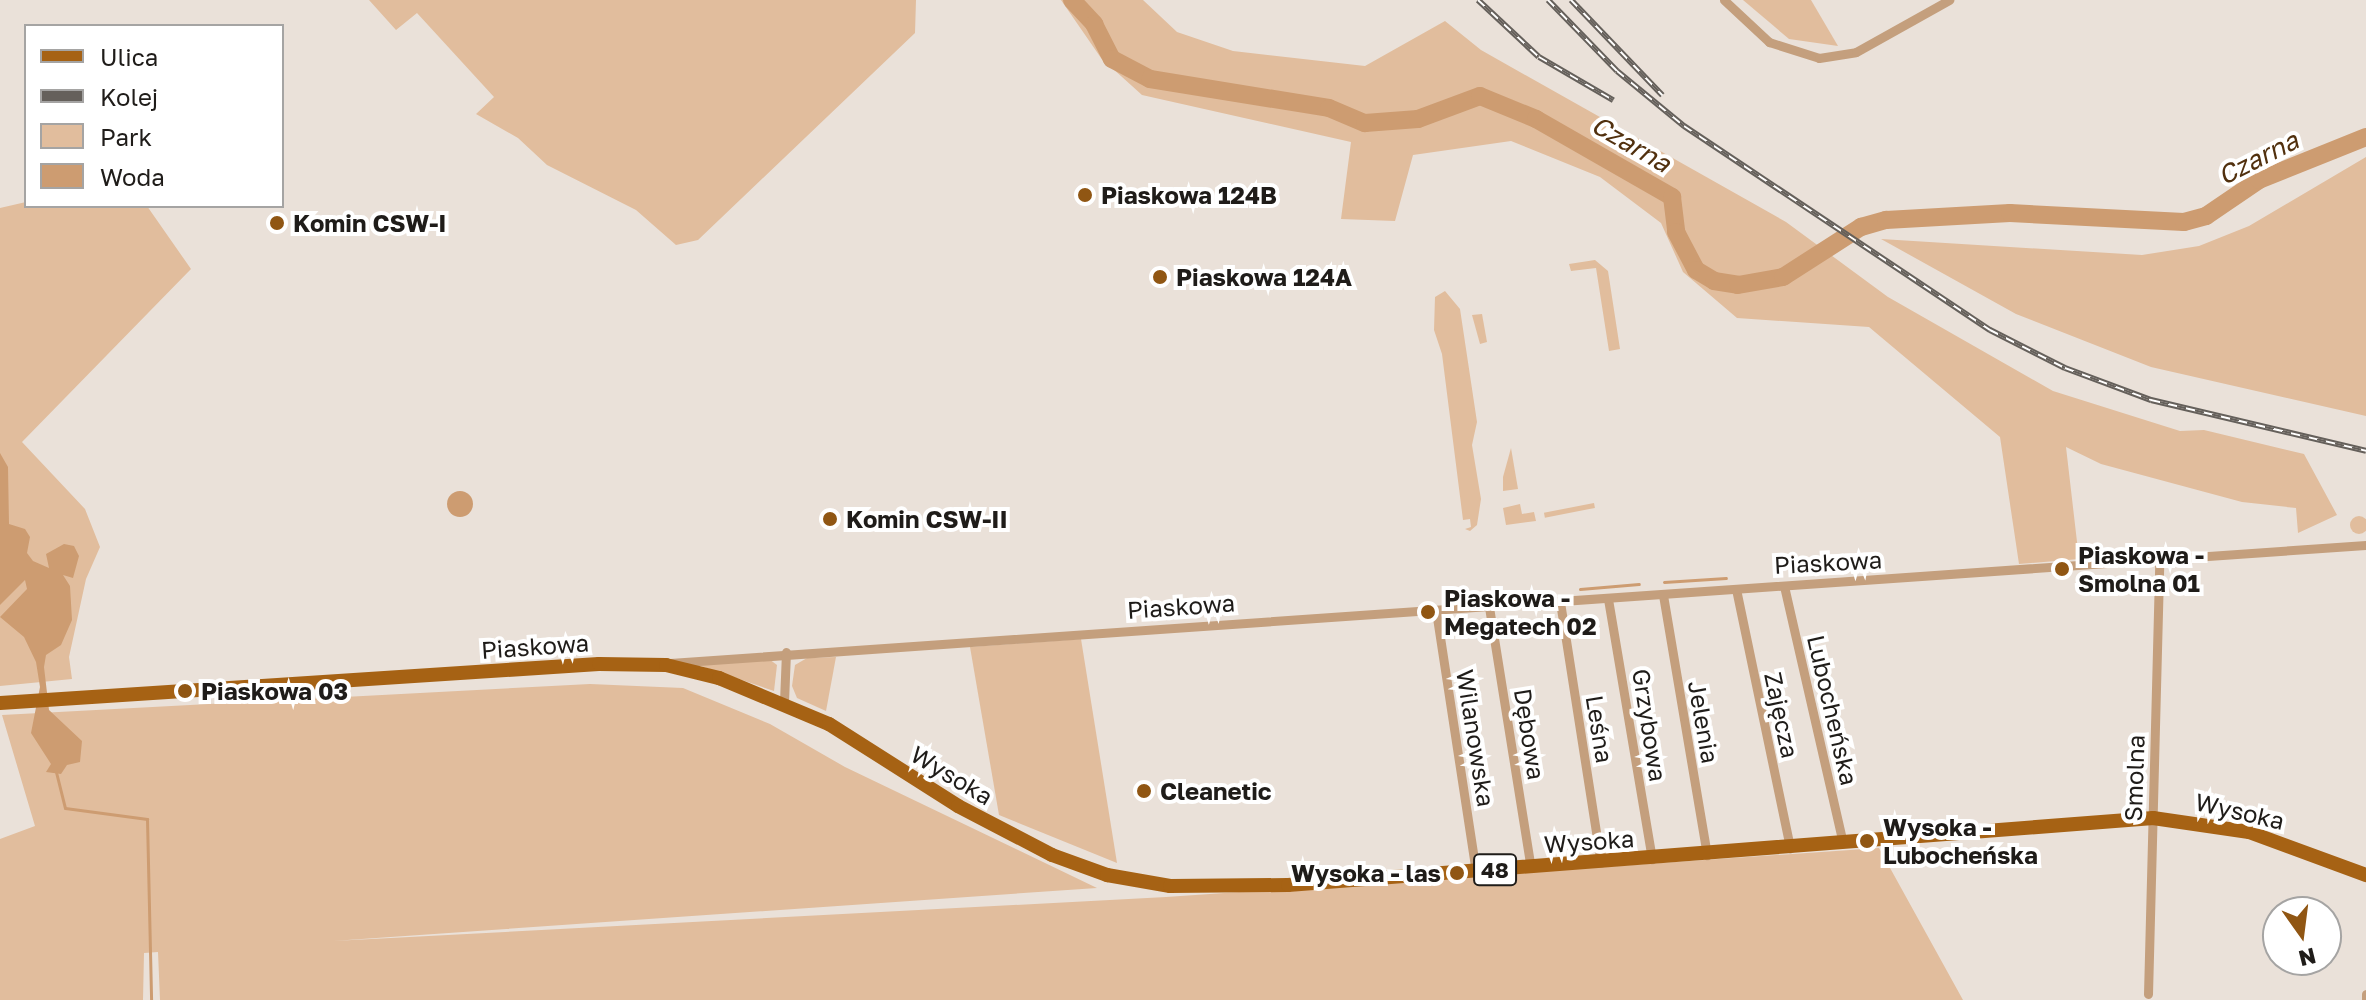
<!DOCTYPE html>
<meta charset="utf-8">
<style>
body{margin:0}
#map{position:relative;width:2366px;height:1000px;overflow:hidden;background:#eae1d9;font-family:"Golos Text",sans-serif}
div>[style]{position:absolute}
.green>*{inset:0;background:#e1bd9d;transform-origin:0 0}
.round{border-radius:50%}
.water>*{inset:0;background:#cd9c71}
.stream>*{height:3px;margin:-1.5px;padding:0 1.5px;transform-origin:1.5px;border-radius:1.5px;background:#cd9c71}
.river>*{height:18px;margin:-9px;padding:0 9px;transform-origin:9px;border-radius:9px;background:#cd9c71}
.street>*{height:9px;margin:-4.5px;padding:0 4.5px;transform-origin:4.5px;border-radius:4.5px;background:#c49f7d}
.primary>*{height:14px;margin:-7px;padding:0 7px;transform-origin:7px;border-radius:7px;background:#a66214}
.rail>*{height:6px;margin-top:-3px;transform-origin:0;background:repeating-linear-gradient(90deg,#fff 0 9px,#65605b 0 18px);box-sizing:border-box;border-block:2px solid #65605b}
.dots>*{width:22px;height:22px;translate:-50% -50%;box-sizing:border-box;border:4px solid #fff;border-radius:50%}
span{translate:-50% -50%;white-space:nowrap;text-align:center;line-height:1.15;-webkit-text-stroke:8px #fff;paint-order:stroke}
.shield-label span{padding:2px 6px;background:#fff;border:2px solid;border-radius:6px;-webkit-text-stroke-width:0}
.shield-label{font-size:22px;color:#1f1c19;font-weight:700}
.poi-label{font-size:24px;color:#1f1c19;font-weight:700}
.left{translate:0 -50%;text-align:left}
.right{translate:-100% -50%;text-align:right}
.street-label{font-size:24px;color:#1f1c19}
.water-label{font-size:26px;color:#51300e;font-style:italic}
.legend{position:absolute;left:24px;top:24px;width:260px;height:184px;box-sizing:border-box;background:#fff;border:2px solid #a5a4a3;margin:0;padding:10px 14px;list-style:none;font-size:24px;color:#1f1c19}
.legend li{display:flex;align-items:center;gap:16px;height:40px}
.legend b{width:40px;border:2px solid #a5a4a3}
.north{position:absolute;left:2262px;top:896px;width:80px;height:80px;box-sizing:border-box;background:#fff;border:2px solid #a5a4a3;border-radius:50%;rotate:166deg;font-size:22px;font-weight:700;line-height:32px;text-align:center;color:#1f1c19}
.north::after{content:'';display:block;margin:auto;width:28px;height:36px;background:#905613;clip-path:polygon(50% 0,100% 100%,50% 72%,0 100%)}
</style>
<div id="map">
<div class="green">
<div style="clip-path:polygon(369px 0,916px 0,915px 33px,698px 240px,676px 245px,636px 210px,547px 165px,518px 138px,476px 114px,494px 97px,417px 13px,396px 30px)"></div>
<div style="clip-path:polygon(1061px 0,1143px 0,1177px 32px,1233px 51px,1365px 66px,1445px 21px,1481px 50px,1786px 222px,1888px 297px,2053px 391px,2180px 431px,2204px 430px,2304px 454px,2337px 515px,2298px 533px,2296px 508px,2242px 502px,2101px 464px,2066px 447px,2079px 559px,2019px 564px,2000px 437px,1869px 327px,1737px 318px,1683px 272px,1661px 223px,1600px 177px,1511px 141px,1413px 155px,1395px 221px,1341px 219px,1351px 142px,1142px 95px,1101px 58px)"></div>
<div style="clip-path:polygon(1743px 0,1811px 0,1838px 46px,1789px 39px)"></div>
<div style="clip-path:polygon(2366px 157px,2366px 416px,2151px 367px,2016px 314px,1881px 239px,2142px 255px,2199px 246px,2249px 226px)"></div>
<div style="clip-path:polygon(26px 202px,26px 206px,147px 206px,191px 269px,22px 442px,85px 509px,100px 547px,86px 579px,69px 657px,72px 679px,0 686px,0 208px)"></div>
<div style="clip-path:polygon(1595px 260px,1608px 271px,1620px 349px,1609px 351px,1596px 268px,1571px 271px,1569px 264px)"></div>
<div style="clip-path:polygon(1445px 291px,1460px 309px,1477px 422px,1472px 445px,1481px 499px,1477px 525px,1470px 531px,1465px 529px,1471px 527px,1470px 519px,1463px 520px,1442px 354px,1434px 330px,1435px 297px)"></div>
<div style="clip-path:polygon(1482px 314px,1487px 342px,1480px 344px,1472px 315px)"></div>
<div style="clip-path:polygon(1511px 448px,1518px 489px,1503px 491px,1503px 477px)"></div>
<div style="left:1594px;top:503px;width:5px;height:51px;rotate:79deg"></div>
<div style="clip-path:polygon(1520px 504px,1522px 514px,1534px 512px,1536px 521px,1506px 525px,1503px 508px)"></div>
<div class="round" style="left:2350px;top:516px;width:18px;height:18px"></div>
<div style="clip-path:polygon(1081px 639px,1117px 863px,999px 815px,970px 647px)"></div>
<div style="clip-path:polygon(836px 657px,826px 711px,797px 698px,792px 686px,795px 665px,807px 658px)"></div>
<div style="clip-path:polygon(769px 659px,777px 665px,774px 691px,692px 663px)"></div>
<div style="clip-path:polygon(590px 684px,683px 688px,770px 724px,845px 767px,1097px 888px,333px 941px,1166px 897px,1879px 848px,1963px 1000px,160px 1000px,158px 952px,144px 953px,143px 1000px,0 1000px,0 839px,35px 826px,2px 715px)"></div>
</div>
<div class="water">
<div style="clip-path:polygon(0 453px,8px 467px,9px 524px,25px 529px,30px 537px,27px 553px,33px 561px,49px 568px,46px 554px,64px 544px,74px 546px,79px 556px,73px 578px,63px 575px,70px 586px,72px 620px,61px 645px,46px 655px,44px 667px,49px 710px,82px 741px,80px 762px,67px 765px,61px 774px,46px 772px,51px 764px,31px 733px,40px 687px,36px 662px,24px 637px,0 617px,27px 589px,25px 580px,0 605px)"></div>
<div class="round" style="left:447px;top:491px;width:26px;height:26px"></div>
</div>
<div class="stream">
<div style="left:1664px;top:582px;width:62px;rotate:-3.7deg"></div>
<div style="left:1580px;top:589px;width:59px;rotate:-4.8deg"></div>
<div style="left:56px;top:772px;width:37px;rotate:76deg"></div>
<div style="left:65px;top:808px;width:83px;rotate:7.6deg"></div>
<div style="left:147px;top:819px;width:181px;rotate:88.7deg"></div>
</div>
<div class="river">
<div style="left:1072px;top:0;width:33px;rotate:47deg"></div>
<div style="left:1094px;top:24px;width:39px;rotate:63deg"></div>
<div style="left:1112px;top:59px;width:43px;rotate:27.8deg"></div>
<div style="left:1150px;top:79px;width:181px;rotate:9.2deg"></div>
<div style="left:1329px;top:108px;width:39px;rotate:23deg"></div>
<div style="left:1365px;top:123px;width:53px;rotate:-4.3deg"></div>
<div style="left:1418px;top:119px;width:66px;rotate:-20.4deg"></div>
<div style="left:1480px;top:96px;width:61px;rotate:22.3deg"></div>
<div style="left:1536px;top:119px;width:157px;rotate:29.8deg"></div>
<div style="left:1672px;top:197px;width:35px;rotate:83deg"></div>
<div style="left:1676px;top:232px;width:43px;rotate:62.2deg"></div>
<div style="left:1696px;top:270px;width:21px;rotate:31deg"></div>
<div style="left:1714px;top:281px;width:24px;rotate:9deg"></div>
<div style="left:1738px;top:285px;width:46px;rotate:-10.1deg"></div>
<div style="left:1783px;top:277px;width:93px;rotate:-32.7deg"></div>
<div style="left:1861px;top:227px;width:26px;rotate:-16deg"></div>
<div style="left:1886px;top:220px;width:124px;rotate:-3.2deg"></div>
<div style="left:2010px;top:213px;width:174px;rotate:3deg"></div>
<div style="left:2184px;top:222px;width:23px;rotate:-15deg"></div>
<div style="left:2206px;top:216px;width:64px;rotate:-34.2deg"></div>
<div style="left:2259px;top:180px;width:115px;rotate:-21.9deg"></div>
</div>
<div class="street">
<div style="left:1724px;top:0;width:62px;rotate:43deg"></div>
<div style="left:1769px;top:42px;width:52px;rotate:17.7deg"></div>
<div style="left:1819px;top:58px;width:37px;rotate:-9deg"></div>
<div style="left:1856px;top:52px;width:107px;rotate:-29.2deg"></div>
<div style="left:1784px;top:586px;width:264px;rotate:77.1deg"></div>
<div style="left:1736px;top:589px;width:265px;rotate:78.2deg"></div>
<div style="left:1663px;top:595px;width:264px;rotate:80.4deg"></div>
<div style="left:1608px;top:599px;width:264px;rotate:80.4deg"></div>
<div style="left:1560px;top:602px;width:264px;rotate:81.1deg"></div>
<div style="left:1489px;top:607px;width:264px;rotate:80.9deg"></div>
<div style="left:1436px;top:611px;width:264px;rotate:81.3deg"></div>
<div style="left:670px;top:663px;width:1700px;rotate:-3.98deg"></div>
<div style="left:784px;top:702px;width:50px;rotate:-87.7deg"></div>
<div style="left:2148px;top:994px;width:431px;rotate:-88.5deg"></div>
<div style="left:2366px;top:1000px;width:6px;rotate:-90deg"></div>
</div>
<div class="primary">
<div style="left:0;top:703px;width:600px;rotate:-3.73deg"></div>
<div style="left:599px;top:664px;width:67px;rotate:0.9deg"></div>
<div style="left:666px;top:665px;width:55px;rotate:13.8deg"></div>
<div style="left:719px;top:678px;width:119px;rotate:22.7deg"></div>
<div style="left:829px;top:724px;width:153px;rotate:32.4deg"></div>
<div style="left:958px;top:806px;width:106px;rotate:27.5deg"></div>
<div style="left:1052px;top:855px;width:59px;rotate:20deg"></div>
<div style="left:1107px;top:875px;width:64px;rotate:9.9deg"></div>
<div style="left:1170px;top:886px;width:118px;rotate:-0.5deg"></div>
<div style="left:1288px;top:885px;width:868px;rotate:-4.43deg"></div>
<div style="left:2153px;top:818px;width:97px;rotate:8.3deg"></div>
<div style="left:2249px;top:832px;width:125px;rotate:20.2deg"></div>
</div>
<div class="rail">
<div style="left:1478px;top:0;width:83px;rotate:43.1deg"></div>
<div style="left:1539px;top:57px;width:86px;rotate:30.2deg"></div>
<div style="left:1548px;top:0;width:99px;rotate:45.8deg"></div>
<div style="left:1617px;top:71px;width:87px;rotate:39.4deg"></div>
<div style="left:1684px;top:126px;width:368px;rotate:33.7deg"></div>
<div style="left:1990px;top:330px;width:84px;rotate:26.9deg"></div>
<div style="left:2065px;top:368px;width:92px;rotate:20.4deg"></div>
<div style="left:2151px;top:400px;width:221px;rotate:13.3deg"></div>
<div style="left:1571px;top:0;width:132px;rotate:46.2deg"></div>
</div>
<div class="dots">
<div style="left:1085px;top:195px;background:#905613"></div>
<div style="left:277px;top:223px;background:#905613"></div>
<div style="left:1160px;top:277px;background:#905613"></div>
<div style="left:830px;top:519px;background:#905613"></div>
<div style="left:2062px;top:569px;background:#905613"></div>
<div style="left:1428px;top:612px;background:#905613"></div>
<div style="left:185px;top:691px;background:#905613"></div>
<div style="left:1144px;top:791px;background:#905613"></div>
<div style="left:1867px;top:841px;background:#905613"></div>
<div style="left:1457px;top:873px;background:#905613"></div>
</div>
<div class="shield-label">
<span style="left:1495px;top:870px">48</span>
</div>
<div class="poi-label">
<span class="left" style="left:1101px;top:195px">Piaskowa 124B</span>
<span class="left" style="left:293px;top:223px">Komin CSW-I</span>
<span class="left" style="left:1176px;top:277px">Piaskowa 124A</span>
<span class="left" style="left:846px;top:519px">Komin CSW-II</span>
<span class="left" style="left:2078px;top:569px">Piaskowa -<br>Smolna 01</span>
<span class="left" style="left:1444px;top:612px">Piaskowa -<br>Megatech 02</span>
<span class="left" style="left:201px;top:691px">Piaskowa 03</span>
<span class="left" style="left:1160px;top:791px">Cleanetic</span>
<span class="left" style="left:1883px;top:841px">Wysoka -<br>Lubocheńska</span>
<span class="right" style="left:1441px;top:873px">Wysoka - las</span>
</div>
<div class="street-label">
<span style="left:1828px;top:562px;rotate:-3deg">Piaskowa</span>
<span style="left:1181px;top:606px;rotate:-4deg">Piaskowa</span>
<span style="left:535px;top:646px;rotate:-4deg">Piaskowa</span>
<span style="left:1833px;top:710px;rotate:77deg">Lubocheńska</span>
<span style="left:1782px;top:715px;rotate:78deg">Zajęcza</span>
<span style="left:1704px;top:722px;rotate:80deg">Jelenia</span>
<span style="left:1650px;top:725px;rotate:81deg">Grzybowa</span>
<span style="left:1600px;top:729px;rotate:81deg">Leśna</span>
<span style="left:1530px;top:734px;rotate:81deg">Dębowa</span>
<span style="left:1476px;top:738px;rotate:81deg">Wilanowska</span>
<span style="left:952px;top:775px;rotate:31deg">Wysoka</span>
<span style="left:2134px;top:778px;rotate:-88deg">Smolna</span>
<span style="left:2240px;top:811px;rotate:13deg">Wysoka</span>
<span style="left:1589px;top:841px;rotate:-4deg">Wysoka</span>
</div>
<div class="water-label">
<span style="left:1631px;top:144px;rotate:30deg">Czarna</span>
<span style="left:2258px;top:158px;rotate:-27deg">Czarna</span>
</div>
<ul class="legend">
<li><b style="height:10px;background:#a66214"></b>Ulica</li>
<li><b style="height:10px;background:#65605b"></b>Kolej</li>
<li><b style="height:22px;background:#e1bd9d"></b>Park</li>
<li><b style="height:22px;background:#cd9c71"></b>Woda</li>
</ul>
<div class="north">N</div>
</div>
